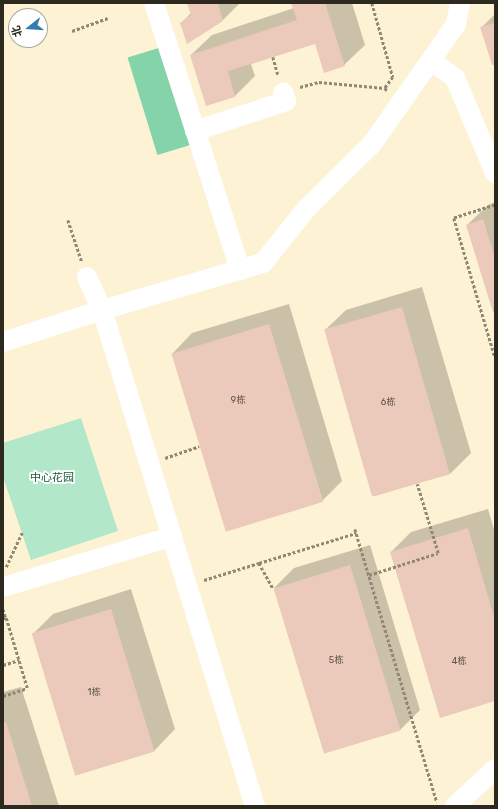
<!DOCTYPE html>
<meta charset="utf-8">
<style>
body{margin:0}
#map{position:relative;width:498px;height:809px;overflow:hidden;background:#fdf2d3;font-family:Rubik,"Noto Sans SC",sans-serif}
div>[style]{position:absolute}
.green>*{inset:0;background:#b2e8c9}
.forest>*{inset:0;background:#85d3a8;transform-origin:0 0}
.shadow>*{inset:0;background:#0003}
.building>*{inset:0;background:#ebcabc;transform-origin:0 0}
.path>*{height:2.5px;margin-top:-1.25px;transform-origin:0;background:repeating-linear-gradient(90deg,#8f8873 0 3px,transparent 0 5px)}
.minor>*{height:20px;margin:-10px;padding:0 10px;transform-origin:10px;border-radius:10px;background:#fff}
span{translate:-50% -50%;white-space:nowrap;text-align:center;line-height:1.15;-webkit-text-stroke:3.5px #fff;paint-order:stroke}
.number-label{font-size:9px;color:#5c5146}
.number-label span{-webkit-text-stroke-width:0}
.park-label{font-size:11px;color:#1b573b}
.frame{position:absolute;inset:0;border:4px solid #2d291e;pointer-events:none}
.north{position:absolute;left:8px;top:8px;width:40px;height:40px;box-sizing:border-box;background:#fff;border:1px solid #aba9a5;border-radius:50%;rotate:253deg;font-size:11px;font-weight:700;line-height:16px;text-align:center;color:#2d291e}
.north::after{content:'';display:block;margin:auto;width:14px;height:18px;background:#337db0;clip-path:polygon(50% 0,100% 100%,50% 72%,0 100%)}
</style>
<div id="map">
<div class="green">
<div style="clip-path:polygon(81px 418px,118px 531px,31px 560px,3px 477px,3px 443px)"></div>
</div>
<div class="forest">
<div style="left:162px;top:47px;width:102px;height:36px;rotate:73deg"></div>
</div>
<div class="shadow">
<div style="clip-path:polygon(188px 3px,240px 3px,223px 20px,181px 23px,191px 13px)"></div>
<div style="clip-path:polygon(292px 3px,352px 3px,365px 45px,344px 65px,316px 43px,251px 64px,255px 76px,235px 96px,207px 105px,191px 55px,212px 35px,294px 8px)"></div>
<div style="clip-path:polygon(495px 14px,495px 69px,481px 28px)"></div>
<div style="clip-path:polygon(495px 202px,495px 317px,467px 225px,488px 205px)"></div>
<div style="clip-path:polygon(422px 287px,471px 453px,451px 473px,375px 496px,325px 330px,346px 310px)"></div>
<div style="clip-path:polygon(289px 304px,342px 481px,321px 502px,172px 354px,192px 333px)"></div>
<div style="clip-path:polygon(488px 509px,495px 533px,495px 700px,391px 552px,411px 532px)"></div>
<div style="clip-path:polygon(370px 545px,420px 710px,400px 730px,274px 588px,294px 568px)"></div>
<div style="clip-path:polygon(131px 589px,175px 729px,155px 750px,77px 774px,33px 634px,53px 614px)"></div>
<div style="clip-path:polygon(21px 687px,59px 806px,3px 806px,3px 692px)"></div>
</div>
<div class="building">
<div style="clip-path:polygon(187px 3px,218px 3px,223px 21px,187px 44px,180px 23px,191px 15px)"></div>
<div style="clip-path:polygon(291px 3px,325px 3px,345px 66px,324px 73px,315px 44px,228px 71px,235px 97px,206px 106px,190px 55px,297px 20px)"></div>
<div style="clip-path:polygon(495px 23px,495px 64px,492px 65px,480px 27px)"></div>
<div style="clip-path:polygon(483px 219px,495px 258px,495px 308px,492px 309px,466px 225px)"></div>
<div style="left:402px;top:307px;width:174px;height:81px;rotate:74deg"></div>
<div style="left:269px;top:324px;width:186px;height:102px;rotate:73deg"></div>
<div style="clip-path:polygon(468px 528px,495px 620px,495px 701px,440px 718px,390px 552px)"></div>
<div style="left:350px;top:565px;width:173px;height:80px;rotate:73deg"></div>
<div style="left:111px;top:609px;width:149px;height:83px;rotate:73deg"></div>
<div style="clip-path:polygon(3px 722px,6px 722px,32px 806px,3px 806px)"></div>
</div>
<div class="path">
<div style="left:372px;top:3px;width:77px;rotate:74.2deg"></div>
<div style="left:393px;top:77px;width:14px;rotate:126deg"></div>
<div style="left:72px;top:31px;width:38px;rotate:-20deg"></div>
<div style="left:273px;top:57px;width:19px;rotate:74deg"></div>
<div style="left:300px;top:87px;width:20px;rotate:-15deg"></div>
<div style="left:319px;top:82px;width:66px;rotate:5.2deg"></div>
<div style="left:385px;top:88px;width:5px;rotate:53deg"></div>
<div style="left:495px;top:205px;width:43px;rotate:162.4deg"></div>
<div style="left:454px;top:218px;width:145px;rotate:73.6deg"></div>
<div style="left:68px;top:220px;width:44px;rotate:71.6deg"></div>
<div style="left:165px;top:458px;width:36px;rotate:-19deg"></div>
<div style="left:355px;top:529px;width:285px;rotate:73.3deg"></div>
<div style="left:259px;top:563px;width:102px;rotate:-17.2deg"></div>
<div style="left:6px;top:567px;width:38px;rotate:-65deg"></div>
<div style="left:369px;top:575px;width:72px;rotate:-17.7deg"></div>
<div style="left:438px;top:553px;width:72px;rotate:-106.9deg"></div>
<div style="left:204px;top:580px;width:58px;rotate:-17.2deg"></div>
<div style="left:259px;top:563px;width:29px;rotate:61deg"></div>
<div style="left:3px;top:609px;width:9px;rotate:72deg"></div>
<div style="left:6px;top:618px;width:3px;rotate:162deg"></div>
<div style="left:3px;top:665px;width:17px;rotate:-17deg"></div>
<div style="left:3px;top:696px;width:25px;rotate:-18deg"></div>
<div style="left:27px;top:688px;width:73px;rotate:-106.7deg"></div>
</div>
<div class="minor">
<div style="left:154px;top:3px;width:281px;rotate:72.1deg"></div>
<div style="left:431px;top:61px;width:29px;rotate:35deg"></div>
<div style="left:455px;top:78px;width:103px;rotate:67.2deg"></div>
<div style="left:195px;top:131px;width:96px;rotate:-18.2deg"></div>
<div style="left:286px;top:101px;width:9px;rotate:-108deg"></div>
<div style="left:87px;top:277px;width:36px;rotate:66deg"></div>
<div style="left:102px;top:310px;width:519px;rotate:72.86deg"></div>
<div style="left:3px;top:342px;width:104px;rotate:-17.9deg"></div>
<div style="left:102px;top:310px;width:168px;rotate:-16.3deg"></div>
<div style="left:263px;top:263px;width:70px;rotate:-51.3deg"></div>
<div style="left:307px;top:208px;width:91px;rotate:-44.6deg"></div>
<div style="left:372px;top:144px;width:146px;rotate:-55deg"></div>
<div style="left:456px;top:24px;width:21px;rotate:-79deg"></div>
<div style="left:3px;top:587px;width:175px;rotate:-16.6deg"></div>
<div style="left:455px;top:806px;width:54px;rotate:-42.8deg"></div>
</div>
<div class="number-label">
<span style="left:238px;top:400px">9栋</span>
<span style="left:388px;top:402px">6栋</span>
<span style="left:336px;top:660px">5栋</span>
<span style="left:459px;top:661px">4栋</span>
<span style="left:94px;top:692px">1栋</span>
</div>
<div class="park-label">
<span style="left:52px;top:478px">中心花园</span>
</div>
<div class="frame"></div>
<div class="north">北</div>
</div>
